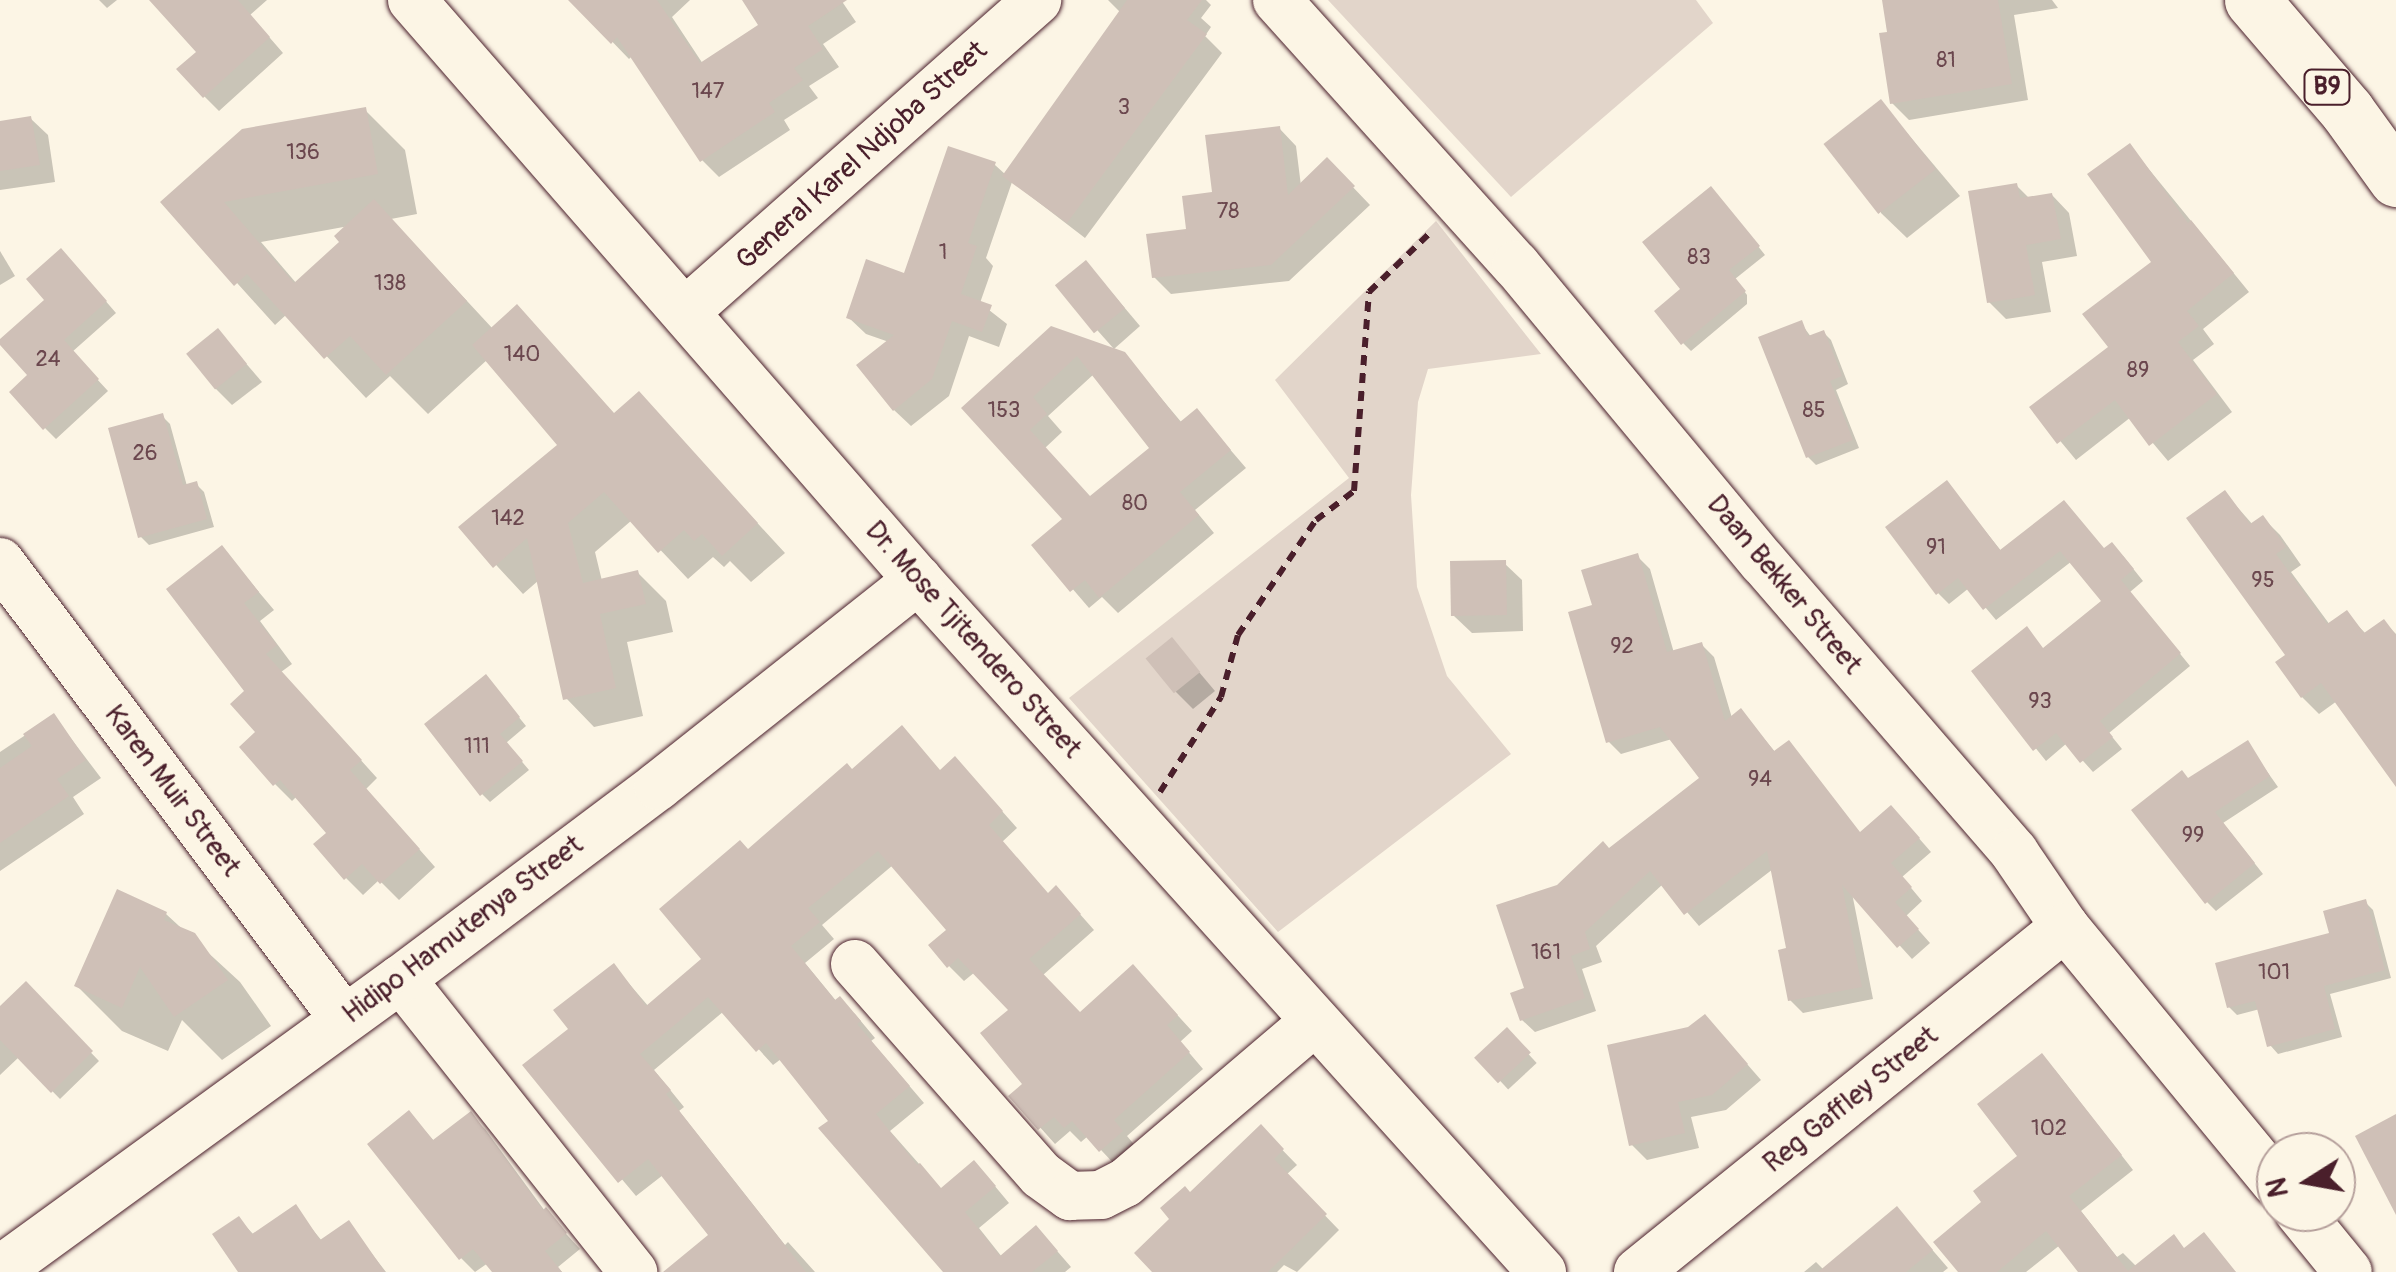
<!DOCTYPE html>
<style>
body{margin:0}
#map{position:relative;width:2396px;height:1272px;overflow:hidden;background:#fcf5e5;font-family:Pangolin,sans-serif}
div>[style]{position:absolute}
.green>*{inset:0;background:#e2d5ca}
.shadow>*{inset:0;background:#0003;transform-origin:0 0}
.building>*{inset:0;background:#cfc0b7;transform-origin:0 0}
.path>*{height:6px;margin-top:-3px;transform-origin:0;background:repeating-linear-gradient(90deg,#4a1f2b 0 10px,transparent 0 18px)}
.roads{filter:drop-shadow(0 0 2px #4a1f2b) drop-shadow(0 0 2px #4a1f2b)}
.minor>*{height:48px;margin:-24px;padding:0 24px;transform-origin:24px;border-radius:24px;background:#fcf5e5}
.highway>*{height:55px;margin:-27.5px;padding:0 27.5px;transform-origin:27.5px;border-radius:27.5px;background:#fcf5e5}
span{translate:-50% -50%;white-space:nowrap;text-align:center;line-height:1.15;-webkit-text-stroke:8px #fcf5e5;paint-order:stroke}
.number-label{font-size:22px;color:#6b474e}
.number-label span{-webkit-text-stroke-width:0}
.shield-label span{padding:2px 8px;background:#fcf5e5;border:2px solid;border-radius:8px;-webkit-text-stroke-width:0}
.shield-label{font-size:25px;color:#4a1f2b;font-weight:700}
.street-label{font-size:28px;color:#4a1f2b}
.north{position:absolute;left:2256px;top:1132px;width:100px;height:100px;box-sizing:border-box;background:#fcf5e5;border:2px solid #b59f9b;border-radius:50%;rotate:259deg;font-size:28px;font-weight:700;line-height:40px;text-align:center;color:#4a1f2b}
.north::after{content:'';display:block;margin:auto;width:35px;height:45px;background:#4a1f2b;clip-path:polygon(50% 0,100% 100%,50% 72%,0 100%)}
</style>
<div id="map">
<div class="green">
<div style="clip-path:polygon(1328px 0,1696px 0,1713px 23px,1511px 197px)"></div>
<div style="clip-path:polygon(1436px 221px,1541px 354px,1428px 369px,1418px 402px,1411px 495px,1417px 587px,1447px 676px,1511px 754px,1278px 932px,1069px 698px,1349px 478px,1275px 380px)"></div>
</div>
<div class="shadow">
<div style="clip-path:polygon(99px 0,117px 0,107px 8px)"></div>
<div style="clip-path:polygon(152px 0,267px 0,250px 15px,283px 53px,219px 111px,204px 96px,199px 52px)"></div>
<div style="clip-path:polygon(572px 0,690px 0,672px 17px,703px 64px,761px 26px,745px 0,841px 0,856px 22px,823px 44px,839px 67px,809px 86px,818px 98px,784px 120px,790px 130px,719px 177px,702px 160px,632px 56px,629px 59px)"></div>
<div style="clip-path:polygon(1108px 0,1206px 0,1211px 5px,1201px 18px,1211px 27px,1205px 36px,1222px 53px,1085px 238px,1012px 182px,986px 258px,993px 266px,980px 303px,1007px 324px,999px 347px,969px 336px,949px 396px,911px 426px,894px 410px,889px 342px,866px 334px,848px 317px,905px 276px,950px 149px,995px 165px,1006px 175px,1121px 13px)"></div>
<div style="clip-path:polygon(1885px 0,2052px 0,2058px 8px,2014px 15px,2028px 100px,1909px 120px,1892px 103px)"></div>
<div style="clip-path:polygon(1881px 102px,1960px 196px,1907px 238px,1881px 213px)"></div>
<div style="clip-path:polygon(evenodd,365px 110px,405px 150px,417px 214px,391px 219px,493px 329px,517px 307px,615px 415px,639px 394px,785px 553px,751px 582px,730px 561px,724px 567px,713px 557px,688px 579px,632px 520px,595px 552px,602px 581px,638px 573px,666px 601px,673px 632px,627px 642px,643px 716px,594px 727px,566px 698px,539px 580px,523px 594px,461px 527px,560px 446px,488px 359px,428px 414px,390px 376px,366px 398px,287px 314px,275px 325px,164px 202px,365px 110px,349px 226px,343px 242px,297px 284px,261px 242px,349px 226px)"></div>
<div style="clip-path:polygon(30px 118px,48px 135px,55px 182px,0 190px,0 123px)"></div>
<div style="clip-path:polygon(1279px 128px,1296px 146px,1301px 186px,1327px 160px,1370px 205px,1289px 281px,1171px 294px,1154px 277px)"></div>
<div style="clip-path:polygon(2130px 146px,2249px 292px,2203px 329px,2214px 344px,2193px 360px,2232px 412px,2168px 461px,2131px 417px,2076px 460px,2033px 408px,2111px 348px,2154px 262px)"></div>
<div style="clip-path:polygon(2016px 185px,2030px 199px,2052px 195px,2069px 213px,2077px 256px,2042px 262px,2051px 312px,2006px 319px,1989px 302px)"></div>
<div style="clip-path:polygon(1719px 197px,1765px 255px,1735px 279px,1747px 295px,1747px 304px,1691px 351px,1683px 343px,1684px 290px)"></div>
<div style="clip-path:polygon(0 251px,15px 276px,0 285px)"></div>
<div style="clip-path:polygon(72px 262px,116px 313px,72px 352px,108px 391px,56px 439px,45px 428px,31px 375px,47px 300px)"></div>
<div style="clip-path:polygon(1102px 281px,1140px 326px,1114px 349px,1058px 286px)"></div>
<div style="clip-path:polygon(1801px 323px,1811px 337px,1823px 332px,1831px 340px,1848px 384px,1836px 390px,1859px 448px,1816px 465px,1808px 457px)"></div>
<div style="clip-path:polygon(evenodd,1052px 328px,1124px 354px,1182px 423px,1197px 411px,1246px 468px,1195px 510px,1214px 533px,1118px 613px,1102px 597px,1089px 608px,1035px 545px,1066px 520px,965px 408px,1052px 328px,1094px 374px,1152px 448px,1091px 499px,1045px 448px,1062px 432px,1048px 416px,1094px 374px)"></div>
<div style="clip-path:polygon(218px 331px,262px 382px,232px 405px,215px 388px)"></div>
<div style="clip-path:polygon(162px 416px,170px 424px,187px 486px,196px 484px,204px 492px,214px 527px,149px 545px,141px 537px)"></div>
<div style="clip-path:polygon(1947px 483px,2002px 552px,2064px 504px,2105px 551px,2123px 556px,2143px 581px,2130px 592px,2190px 666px,2109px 733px,2122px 749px,2093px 772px,2067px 743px,2046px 761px,1974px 671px,2045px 650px,2105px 601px,2072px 561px,1996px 620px,1969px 588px,1949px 604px,1938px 593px)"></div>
<div style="clip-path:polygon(2225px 493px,2253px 525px,2263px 518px,2280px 535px,2301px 565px,2291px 572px,2330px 625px,2346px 613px,2366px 634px,2384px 622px,2396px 634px,2396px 783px,2337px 701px,2319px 714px,2302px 697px)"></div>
<div style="clip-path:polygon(222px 548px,274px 610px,260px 621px,292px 664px,281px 672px,377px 778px,366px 789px,435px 867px,399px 900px,379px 880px,363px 895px,346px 878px,330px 833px,297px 796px,292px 801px,275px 784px,248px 692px)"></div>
<div style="clip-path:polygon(1637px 556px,1650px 569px,1674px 653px,1702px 645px,1714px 657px,1732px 718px,1741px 711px,1776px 753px,1861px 834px,1903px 820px,1931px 852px,1902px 877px,1922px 901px,1906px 916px,1930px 943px,1912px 959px,1852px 893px,1873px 999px,1803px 1013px,1790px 1000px,1789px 950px,1773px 869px,1699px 926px,1663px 884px,1596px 946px,1602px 962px,1582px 969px,1596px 1011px,1535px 1032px,1522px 1020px,1558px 887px,1703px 779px,1672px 739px,1621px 754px,1608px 741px,1595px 606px)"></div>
<div style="clip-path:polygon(1504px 563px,1522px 580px,1523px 631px,1472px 633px,1454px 616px)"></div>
<div style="clip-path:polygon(1172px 640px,1215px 691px,1193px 709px,1176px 692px)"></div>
<div style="clip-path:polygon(493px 685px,526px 726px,506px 743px,529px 770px,490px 802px,482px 794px)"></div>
<div style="clip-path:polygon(54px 716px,101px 778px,73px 797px,84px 814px,0 871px,0 752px)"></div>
<div style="clip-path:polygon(2247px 743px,2278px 787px,2223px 823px,2263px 874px,2216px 911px,2207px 902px,2189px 781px)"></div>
<div style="clip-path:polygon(852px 772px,970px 775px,1017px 828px,1002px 842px,1049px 895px,1071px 904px,1094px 930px,1043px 975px,1080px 1016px,1148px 983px,1192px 1031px,1180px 1042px,1203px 1069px,1127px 1136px,1137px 1148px,1116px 1166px,1088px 1136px,1081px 1142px,1070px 1131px,1055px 1144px,1012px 1096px,1025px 1084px,1012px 1010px,975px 972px,964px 981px,949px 966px,949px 930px,893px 865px,822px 925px,834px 939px,805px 963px,837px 1002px,855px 1014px,875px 1038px,871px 1041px,924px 1103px,890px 1131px,942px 1190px,989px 1179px,1009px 1203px,979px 1228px,1002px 1257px,1051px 1244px,1071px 1267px,1065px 1272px,944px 1272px,781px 1059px,773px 1065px,724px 1011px,654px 1070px,684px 1107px,679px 1111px,785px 1245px,788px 1242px,815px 1272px,692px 1272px,712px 1236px,663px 1175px,636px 1196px,526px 1065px,571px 1029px,614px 966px,649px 1007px,704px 959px,748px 852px)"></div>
<div style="clip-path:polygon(2365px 902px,2373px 910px,2391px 978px,2330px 994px,2342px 1037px,2278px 1054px,2270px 1045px,2260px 1009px,2237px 1015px,2229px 1007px,2332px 935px)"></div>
<div style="clip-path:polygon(166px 914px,240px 982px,271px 1026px,222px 1060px,182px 1020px,168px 1051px,122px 1031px,77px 986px)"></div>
<div style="clip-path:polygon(26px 985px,99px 1061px,60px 1099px,19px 1057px,0 1075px,0 1010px)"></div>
<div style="left:1506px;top:1030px;width:45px;height:39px;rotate:47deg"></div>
<div style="clip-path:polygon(1719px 1032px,1761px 1080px,1726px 1110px,1691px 1117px,1699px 1148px,1647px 1160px,1632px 1145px)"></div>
<div style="clip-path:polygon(2055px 1070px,2133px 1170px,2081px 1211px,2117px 1257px,2123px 1253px,2137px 1267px,2186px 1250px,2236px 1272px,2081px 1272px,2060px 1245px,2026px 1272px,1962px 1272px,2021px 1156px)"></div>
<div style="clip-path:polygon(409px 1113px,435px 1142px,470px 1115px,485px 1129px,545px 1211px,580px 1249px,558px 1267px,562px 1272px,495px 1272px,488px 1263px,475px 1272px,461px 1258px)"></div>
<div style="clip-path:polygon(1261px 1128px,1297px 1165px,1286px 1175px,1339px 1230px,1297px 1272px,1284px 1265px,1277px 1272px,1156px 1272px,1172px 1219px)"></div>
<div style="clip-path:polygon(295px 1208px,322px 1241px,348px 1223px,386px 1272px,241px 1272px,239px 1219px,254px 1235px)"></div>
<div style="clip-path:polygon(1897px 1209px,1948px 1268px,1943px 1272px,1804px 1272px,1816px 1262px,1824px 1270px)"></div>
</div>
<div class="building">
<div style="clip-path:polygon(149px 0,238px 0,270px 37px,203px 98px,176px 69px,196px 52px)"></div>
<div style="clip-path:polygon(568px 0,657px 0,700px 63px,758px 25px,742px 0,847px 0,808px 26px,823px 49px,794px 68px,803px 80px,769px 103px,775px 112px,700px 162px,617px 37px,611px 44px)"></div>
<div style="clip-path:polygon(1127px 0,1202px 0,1187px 20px,1207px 34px,1067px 223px,1002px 176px)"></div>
<div style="clip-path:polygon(1882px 0,1998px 0,2012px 84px,1890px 104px,1879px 33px,1887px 32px)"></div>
<div style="left:1881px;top:99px;width:89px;height:73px;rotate:52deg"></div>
<div style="clip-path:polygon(366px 107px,378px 174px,224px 202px,294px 283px,339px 242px,334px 236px,374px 199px,467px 301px,386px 375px,350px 336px,324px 359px,247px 274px,234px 286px,160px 202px,242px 129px)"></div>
<div style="clip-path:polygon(31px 116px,40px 165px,0 171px,0 121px)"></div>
<div style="clip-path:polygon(1280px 126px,1288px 195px,1327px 157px,1355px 186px,1271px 265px,1152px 278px,1146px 234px,1186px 229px,1182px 196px,1212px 192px,1205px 135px)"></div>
<div style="clip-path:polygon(2130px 143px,2188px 223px,2191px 220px,2234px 273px,2187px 311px,2199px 326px,2178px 342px,2217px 394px,2149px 446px,2115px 400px,2057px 444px,2029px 407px,2108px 347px,2082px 314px,2151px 262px,2087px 174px)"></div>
<div style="clip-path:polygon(948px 146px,996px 162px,968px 243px,977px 246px,961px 294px,992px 305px,982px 332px,952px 321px,932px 379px,893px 411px,856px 365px,894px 335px,846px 318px,866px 259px,904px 273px)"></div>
<div style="clip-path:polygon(2017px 183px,2020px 198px,2052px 193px,2061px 239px,2026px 245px,2035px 295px,1987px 303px,1968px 191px)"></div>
<div style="clip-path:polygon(1711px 186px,1760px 246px,1729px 270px,1746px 291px,1681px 345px,1654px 311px,1680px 289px,1642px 242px)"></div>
<div style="clip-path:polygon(61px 248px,107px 301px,64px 340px,99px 379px,43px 430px,9px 392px,27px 375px,0 345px,0 339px,44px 300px,26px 279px)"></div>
<div style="left:1086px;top:260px;width:62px;height:40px;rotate:51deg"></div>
<div style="clip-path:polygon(517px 304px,614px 413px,639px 391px,758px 523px,722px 556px,702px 534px,694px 541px,684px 530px,658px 553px,604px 492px,568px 523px,583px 583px,638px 570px,646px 604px,600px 614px,616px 688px,563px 700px,527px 538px,493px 568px,458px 527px,557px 445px,472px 345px)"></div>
<div style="clip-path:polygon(1802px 320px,1808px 336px,1824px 330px,1842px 376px,1830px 381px,1853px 440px,1806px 458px,1758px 337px)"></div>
<div style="clip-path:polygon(evenodd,1051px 326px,1125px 352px,1180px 422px,1197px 408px,1231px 450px,1180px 492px,1199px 515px,1099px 598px,1085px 580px,1070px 592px,1031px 545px,1062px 519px,961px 408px,1051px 326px,1077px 356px,1149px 448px,1090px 496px,1030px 430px,1047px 414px,1033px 397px,1077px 356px)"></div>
<div style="left:218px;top:328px;width:46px;height:41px;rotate:51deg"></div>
<div style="clip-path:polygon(163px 413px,183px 485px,197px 481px,207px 519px,138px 538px,108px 428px)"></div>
<div style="clip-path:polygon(1947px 480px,2000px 550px,2064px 500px,2104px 548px,2112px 542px,2134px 569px,2121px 580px,2181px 653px,2100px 721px,2113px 737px,2080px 763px,2056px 733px,2033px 751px,1971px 671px,2027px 626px,2043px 648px,2101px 601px,2060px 551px,1983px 610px,1958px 578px,1936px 595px,1885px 527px)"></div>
<div style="clip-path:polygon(2225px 490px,2250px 524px,2263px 515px,2286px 547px,2276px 554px,2327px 624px,2347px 610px,2364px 633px,2384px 619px,2396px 635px,2396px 787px,2321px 683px,2301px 698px,2275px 662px,2285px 655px,2186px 518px)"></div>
<div style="clip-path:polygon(222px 545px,259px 592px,244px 603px,277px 645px,266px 654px,362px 760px,350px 770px,420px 849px,380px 884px,362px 864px,344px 880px,313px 844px,326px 833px,280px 780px,273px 786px,239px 747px,255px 732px,230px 704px,244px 691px,166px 589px)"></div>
<div style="clip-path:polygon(1638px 553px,1667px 652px,1702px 642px,1725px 721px,1741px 708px,1774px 751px,1789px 740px,1860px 832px,1891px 805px,1920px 838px,1891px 863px,1912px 887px,1895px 902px,1919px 929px,1897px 948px,1842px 885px,1862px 987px,1788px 1001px,1778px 950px,1786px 948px,1767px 851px,1684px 915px,1650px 871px,1585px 932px,1590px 949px,1571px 956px,1585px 998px,1520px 1021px,1510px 993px,1524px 988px,1496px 905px,1557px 885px,1603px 841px,1609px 848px,1699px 778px,1660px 727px,1606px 743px,1568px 612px,1592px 605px,1581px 570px)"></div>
<div style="left:1506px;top:560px;width:55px;height:56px;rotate:89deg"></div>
<div style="left:1172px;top:637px;width:45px;height:34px;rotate:51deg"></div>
<div style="clip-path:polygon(486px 674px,520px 717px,500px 734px,523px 761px,480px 796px,424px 724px)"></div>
<div style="clip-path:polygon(54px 713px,86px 760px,57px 779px,69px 796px,0 843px,0 768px,32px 746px,23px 734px)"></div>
<div style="clip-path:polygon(902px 725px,940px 770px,955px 756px,1003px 811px,989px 825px,1048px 893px,1056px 885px,1081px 914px,1029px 959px,1080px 1012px,1133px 964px,1178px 1015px,1167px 1025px,1190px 1052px,1114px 1120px,1123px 1131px,1099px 1152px,1072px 1121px,1064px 1128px,1054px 1117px,1038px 1130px,1008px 1096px,1022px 1084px,980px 1033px,1008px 1010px,958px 958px,947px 968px,928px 945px,946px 930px,878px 851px,808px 908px,820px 922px,791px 946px,835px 1000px,840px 996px,861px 1021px,857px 1024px,910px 1086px,876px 1114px,917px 1165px,920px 1163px,941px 1188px,974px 1160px,996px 1186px,965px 1212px,1000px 1256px,1036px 1225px,1058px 1251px,1032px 1272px,943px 1272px,818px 1128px,828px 1121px,766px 1043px,756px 1052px,708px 997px,640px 1054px,671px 1090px,666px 1094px,806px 1272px,663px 1272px,708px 1235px,648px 1159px,618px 1183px,522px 1065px,568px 1029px,553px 1010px,614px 963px,646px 1006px,701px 959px,659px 909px,740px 840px,748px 849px,847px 763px,852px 769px)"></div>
<div style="clip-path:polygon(2248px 740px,2270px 776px,2215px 812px,2255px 863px,2205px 904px,2131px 810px,2182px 770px,2188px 778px)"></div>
<div style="clip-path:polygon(117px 889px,167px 912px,164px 920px,195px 933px,228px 980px,174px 1017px,140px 967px,122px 1008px,74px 986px)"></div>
<div style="clip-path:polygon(2366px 899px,2385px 970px,2324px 986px,2335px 1029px,2267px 1047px,2255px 1001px,2227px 1008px,2215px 963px,2329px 933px,2323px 911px)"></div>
<div style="clip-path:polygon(26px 981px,93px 1051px,51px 1093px,0 1040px,0 1006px)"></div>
<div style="clip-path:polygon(1705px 1014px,1748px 1064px,1712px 1095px,1678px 1102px,1685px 1133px,1629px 1146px,1607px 1045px,1688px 1027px)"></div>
<div style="left:1507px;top:1027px;width:35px;height:45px;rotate:47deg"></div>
<div style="clip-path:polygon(2042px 1053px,2122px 1155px,2069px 1196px,2128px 1271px,2174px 1234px,2184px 1248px,2204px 1232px,2236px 1272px,2078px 1272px,2046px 1231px,1997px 1272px,1958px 1272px,1933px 1242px,1981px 1202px,1973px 1191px,2017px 1156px,1977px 1104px)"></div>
<div style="clip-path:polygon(409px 1110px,433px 1140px,471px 1111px,543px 1210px,546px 1207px,567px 1233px,545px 1251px,562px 1272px,492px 1272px,473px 1249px,459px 1260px,367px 1144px)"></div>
<div style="clip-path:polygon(2396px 1114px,2396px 1215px,2355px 1136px)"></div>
<div style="clip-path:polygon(1261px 1124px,1284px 1149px,1274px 1159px,1327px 1214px,1268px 1272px,1152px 1272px,1134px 1253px,1169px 1219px,1160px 1208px,1185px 1186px,1190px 1192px)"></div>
<div style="clip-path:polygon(296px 1204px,320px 1240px,349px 1220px,385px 1272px,238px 1272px,212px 1234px,239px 1216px,252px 1234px)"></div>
<div style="clip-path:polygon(1897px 1206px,1933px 1250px,1906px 1272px,1818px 1272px)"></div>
</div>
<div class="path">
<div style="left:1160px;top:792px;width:113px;rotate:-57.3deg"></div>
<div style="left:1221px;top:697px;width:64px;rotate:-74.7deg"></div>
<div style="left:1238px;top:635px;width:139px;rotate:-55.9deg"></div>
<div style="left:1316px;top:520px;width:48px;rotate:-37.3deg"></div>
<div style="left:1354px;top:491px;width:200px;rotate:-85.7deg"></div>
<div style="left:1369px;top:292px;width:88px;rotate:-44.1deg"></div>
</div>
<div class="roads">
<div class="minor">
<div style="left:412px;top:0;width:770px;rotate:48.9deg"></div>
<div style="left:918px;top:580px;width:932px;rotate:47.96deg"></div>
<div style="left:1277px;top:0;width:357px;rotate:48deg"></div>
<div style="left:1516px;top:265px;width:386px;rotate:50.3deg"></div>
<div style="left:1763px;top:562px;width:384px;rotate:49.1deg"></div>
<div style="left:2014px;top:852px;width:91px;rotate:55.8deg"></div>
<div style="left:2065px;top:927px;width:332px;rotate:50.5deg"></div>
<div style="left:686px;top:311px;width:469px;rotate:-41.5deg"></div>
<div style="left:0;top:562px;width:572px;rotate:53.03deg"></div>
<div style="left:855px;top:964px;width:281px;rotate:48.6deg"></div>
<div style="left:1041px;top:1175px;width:36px;rotate:36deg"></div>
<div style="left:1070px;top:1196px;width:31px;rotate:-2deg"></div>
<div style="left:1101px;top:1195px;width:27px;rotate:-27deg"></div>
<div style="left:1125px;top:1183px;width:248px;rotate:-40.4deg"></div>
<div style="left:401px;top:979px;width:374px;rotate:51.6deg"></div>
<div style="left:2299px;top:1212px;width:77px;rotate:50.8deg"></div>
<div style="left:0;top:1270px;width:495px;rotate:-36deg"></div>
<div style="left:401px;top:979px;width:321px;rotate:-36.9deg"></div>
<div style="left:658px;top:786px;width:332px;rotate:-38.4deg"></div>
<div style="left:1638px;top:1272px;width:549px;rotate:-38.94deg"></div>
</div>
<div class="highway">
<div style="left:2252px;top:0;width:146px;rotate:49.4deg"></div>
<div style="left:2347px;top:111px;width:84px;rotate:54.2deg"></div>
</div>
</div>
<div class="number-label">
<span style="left:1946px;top:61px">81</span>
<span style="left:708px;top:92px">147</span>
<span style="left:1124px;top:108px">3</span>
<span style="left:303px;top:153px">136</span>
<span style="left:1228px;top:212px">78</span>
<span style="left:943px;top:253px">1</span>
<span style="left:1699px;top:258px">83</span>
<span style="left:390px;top:284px">138</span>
<span style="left:522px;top:355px">140</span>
<span style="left:48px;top:360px">24</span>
<span style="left:2138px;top:371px">89</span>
<span style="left:1004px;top:411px">153</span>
<span style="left:1814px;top:411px">85</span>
<span style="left:145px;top:454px">26</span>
<span style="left:1135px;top:504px">80</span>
<span style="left:508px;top:519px">142</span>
<span style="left:1936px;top:548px">91</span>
<span style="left:2263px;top:581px">95</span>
<span style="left:1622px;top:647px">92</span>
<span style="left:2040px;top:702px">93</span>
<span style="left:477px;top:747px">111</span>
<span style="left:1760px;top:780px">94</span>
<span style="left:2193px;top:836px">99</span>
<span style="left:1546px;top:953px">161</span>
<span style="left:2274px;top:973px">101</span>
<span style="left:2049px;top:1129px">102</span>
</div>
<div class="shield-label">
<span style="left:2327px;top:87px">B9</span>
</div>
<div class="street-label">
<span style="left:862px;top:156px;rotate:-42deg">General Karel Ndjoba Street</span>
<span style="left:1784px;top:585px;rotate:50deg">Daan Bekker Street</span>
<span style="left:973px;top:640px;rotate:48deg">Dr. Mose Tjitendero Street</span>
<span style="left:172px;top:791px;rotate:53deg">Karen Muir Street</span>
<span style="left:463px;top:930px;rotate:-37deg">Hidipo Hamutenya Street</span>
<span style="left:1851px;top:1100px;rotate:-39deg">Reg Gaffley Street</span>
</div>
<div class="north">N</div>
</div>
